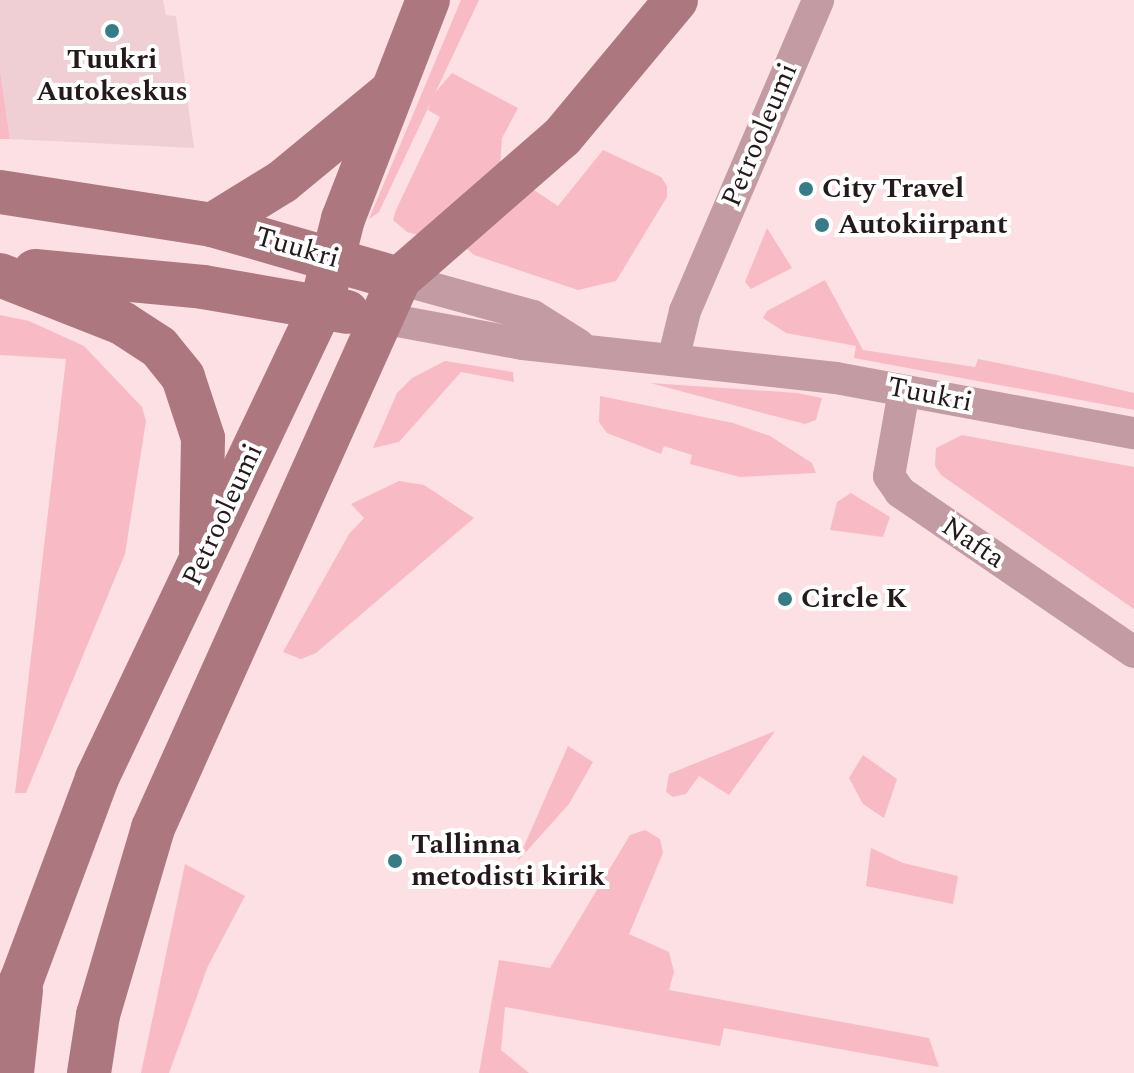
<!DOCTYPE html>
<style>
body{margin:0}
#map{position:relative;width:1134px;height:1073px;overflow:hidden;background:#fce0e4;font-family:Spectral,serif}
div>[style]{position:absolute}
.built>*{inset:0;background:#f0cfd4}
.green>*{inset:0;background:#f8bbc5}
.street>*{height:32px;margin:-16px;padding:0 16px;transform-origin:16px;border-radius:16px;background:#c29ca2}
.secondary>*{height:44px;margin:-22px;padding:0 22px;transform-origin:22px;border-radius:22px;background:#ad7780}
.dots>*{width:22px;height:22px;translate:-50% -50%;box-sizing:border-box;border:4px solid #fff;border-radius:50%}
span{translate:-50% -50%;white-space:nowrap;text-align:center;line-height:1.15;-webkit-text-stroke:8px #fff;paint-order:stroke}
.poi-label{font-size:28px;color:#24191b;font-weight:700}
.left{translate:0 -50%;text-align:left}
.street-label{font-size:28px;color:#24191b}
</style>
<div id="map">
<div class="built">
<div style="clip-path:polygon(0 0,163px 0,166px 15px,176px 16px,194px 148px,10px 139px,0 70px)"></div>
</div>
<div class="green">
<div style="clip-path:polygon(461px 0,479px 0,379px 212px,369px 219px)"></div>
<div style="clip-path:polygon(0 70px,10px 139px,0 139px)"></div>
<div style="clip-path:polygon(452px 73px,518px 108px,502px 138px,500px 167px,418px 235px,407px 232px,393px 220px,396px 210px,440px 117px,428px 110px,433px 95px)"></div>
<div style="clip-path:polygon(603px 150px,661px 177px,667px 186px,667px 197px,616px 281px,578px 290px,474px 255px,464px 246px,534px 190px,558px 206px)"></div>
<div style="clip-path:polygon(767px 228px,792px 268px,751px 289px,745px 282px)"></div>
<div style="clip-path:polygon(825px 280px,863px 350px,975px 367px,978px 359px,1057px 375px,1134px 393px,1134px 410px,854px 358px,856px 346px,786px 333px,763px 318px,767px 311px)"></div>
<div style="clip-path:polygon(0 315px,29px 321px,84px 346px,142px 407px,146px 421px,125px 554px,26px 793px,15px 793px,66px 359px,0 355px)"></div>
<div style="clip-path:polygon(445px 361px,513px 372px,514px 382px,461px 372px,399px 442px,373px 448px,397px 393px,412px 378px)"></div>
<div style="clip-path:polygon(650px 383px,797px 393px,822px 398px,816px 420px,805px 424px)"></div>
<div style="clip-path:polygon(600px 396px,733px 423px,770px 436px,812px 463px,816px 473px,740px 477px,690px 464px,692px 455px,664px 446px,661px 454px,607px 433px,599px 422px)"></div>
<div style="clip-path:polygon(962px 435px,1134px 467px,1134px 609px,941px 475px,935px 466px,936px 448px)"></div>
<div style="clip-path:polygon(399px 481px,424px 485px,474px 518px,316px 653px,301px 659px,283px 652px,349px 534px,364px 518px,351px 504px)"></div>
<div style="clip-path:polygon(851px 493px,890px 517px,883px 537px,830px 530px,837px 502px)"></div>
<div style="clip-path:polygon(775px 731px,729px 795px,699px 776px,686px 794px,673px 797px,666px 792px,669px 774px)"></div>
<div style="clip-path:polygon(568px 746px,593px 762px,569px 804px,517px 862px)"></div>
<div style="clip-path:polygon(863px 755px,897px 779px,884px 818px,863px 804px,849px 778px)"></div>
<div style="clip-path:polygon(645px 830px,660px 839px,663px 853px,629px 934px,669px 952px,674px 972px,669px 990px,929px 1038px,939px 1067px,724px 1028px,720px 1046px,505px 1007px,501px 1050px,529px 1073px,479px 1073px,499px 960px,550px 968px,630px 835px)"></div>
<div style="clip-path:polygon(871px 848px,903px 863px,958px 876px,953px 904px,866px 886px)"></div>
<div style="clip-path:polygon(185px 864px,245px 896px,208px 966px,169px 1073px,141px 1073px)"></div>
</div>
<div class="street">
<div style="left:399px;top:279px;width:139px;rotate:15.4deg"></div>
<div style="left:533px;top:316px;width:54px;rotate:32.2deg"></div>
<div style="left:381px;top:318px;width:144px;rotate:10.4deg"></div>
<div style="left:523px;top:344px;width:315px;rotate:6.2deg"></div>
<div style="left:836px;top:378px;width:303px;rotate:10.5deg"></div>
<div style="left:673px;top:360px;width:50px;rotate:-76.2deg"></div>
<div style="left:685px;top:311px;width:338px;rotate:-66.8deg"></div>
<div style="left:904px;top:391px;width:86px;rotate:100deg"></div>
<div style="left:889px;top:476px;width:19px;rotate:55deg"></div>
<div style="left:900px;top:492px;width:283px;rotate:34.4deg"></div>
</div>
<div class="secondary">
<div style="left:0;top:192px;width:215px;rotate:8.8deg"></div>
<div style="left:212px;top:225px;width:195px;rotate:16.1deg"></div>
<div style="left:212px;top:225px;width:82px;rotate:-31.6deg"></div>
<div style="left:282px;top:182px;width:141px;rotate:-39.5deg"></div>
<div style="left:35px;top:271px;width:169px;rotate:5.4deg"></div>
<div style="left:203px;top:287px;width:146px;rotate:9.8deg"></div>
<div style="left:0;top:275px;width:131px;rotate:21.5deg"></div>
<div style="left:122px;top:323px;width:44px;rotate:33deg"></div>
<div style="left:159px;top:347px;width:38px;rotate:51deg"></div>
<div style="left:183px;top:377px;width:64px;rotate:71.8deg"></div>
<div style="left:203px;top:438px;width:113px;rotate:91deg"></div>
<div style="left:0;top:1023px;width:49px;rotate:-63.4deg"></div>
<div style="left:22px;top:979px;width:215px;rotate:-69.5deg"></div>
<div style="left:97px;top:778px;width:522px;rotate:-64.56deg"></div>
<div style="left:321px;top:307px;width:91px;rotate:-76deg"></div>
<div style="left:343px;top:219px;width:235px;rotate:-68.8deg"></div>
<div style="left:12px;top:1073px;width:83px;rotate:-83.8deg"></div>
<div style="left:89px;top:1073px;width:59px;rotate:-81.2deg"></div>
<div style="left:98px;top:1015px;width:195px;rotate:-73.6deg"></div>
<div style="left:153px;top:828px;width:602px;rotate:-65.86deg"></div>
<div style="left:399px;top:279px;width:216px;rotate:-41.1deg"></div>
<div style="left:562px;top:137px;width:178px;rotate:-50.2deg"></div>
</div>
<div class="dots">
<div style="left:112px;top:31px;background:#367c87"></div>
<div style="left:806px;top:189px;background:#367c87"></div>
<div style="left:822px;top:225px;background:#367c87"></div>
<div style="left:785px;top:599px;background:#367c87"></div>
<div style="left:395px;top:861px;background:#367c87"></div>
</div>
<div class="poi-label">
<span style="left:112px;top:76px">Tuukri<br>Autokeskus</span>
<span class="left" style="left:822px;top:189px">City Travel</span>
<span class="left" style="left:838px;top:225px">Autokiirpant</span>
<span class="left" style="left:801px;top:599px">Circle K</span>
<span class="left" style="left:411px;top:861px">Tallinna<br>metodisti kirik</span>
</div>
<div class="street-label">
<span style="left:760px;top:135px;rotate:-67deg">Petrooleumi</span>
<span style="left:297px;top:248px;rotate:16deg">Tuukri</span>
<span style="left:930px;top:395px;rotate:11deg">Tuukri</span>
<span style="left:223px;top:515px;rotate:-65deg">Petrooleumi</span>
<span style="left:973px;top:543px;rotate:34deg">Nafta</span>
</div>
</div>
